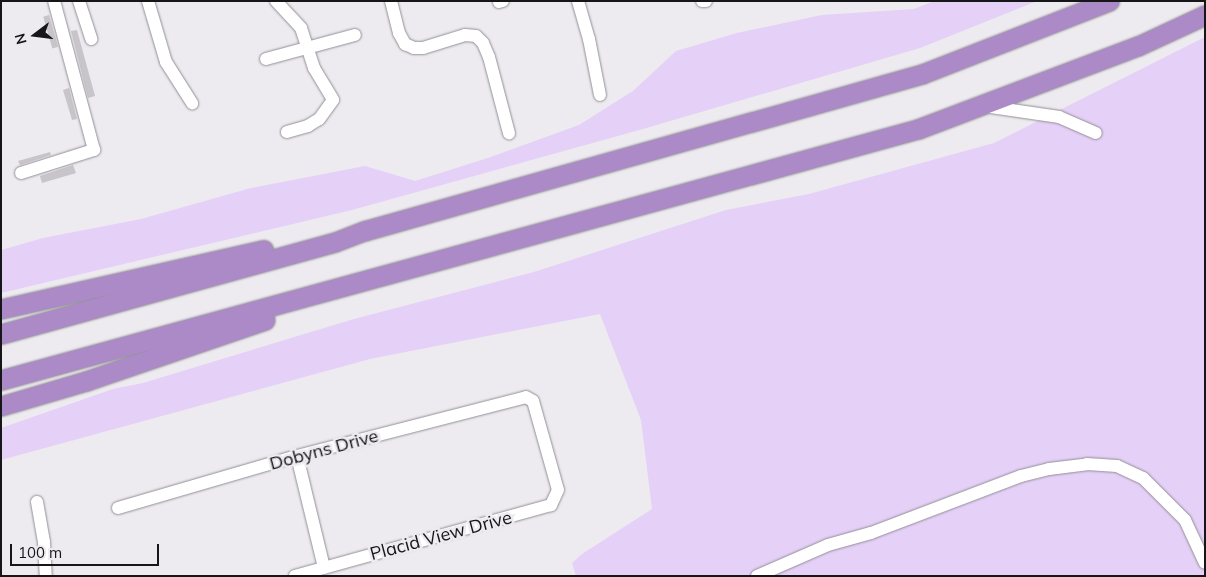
<!DOCTYPE html>
<style>
body{margin:0}
#map{position:relative;width:1206px;height:577px;overflow:hidden;background:#edeaf0;font-family:Mulish,sans-serif}
div>[style]{position:absolute}
.green>*{inset:0;background:#e5d0f8}
.building>*{inset:0;background:#c7c4ca;transform-origin:0 0}
.roads{filter:drop-shadow(0 0 1px #928f95) drop-shadow(0 0 1px #928f95)}
.minor>*{height:12px;margin:-6px;padding:0 6px;transform-origin:6px;border-radius:6px;background:#fff}
.highway>*{height:19px;margin:-9.5px;padding:0 9.5px;transform-origin:9.5px;border-radius:9.5px;background:#ac8ac7}
span{translate:-50% -50%;white-space:nowrap;text-align:center;line-height:1.15;-webkit-text-stroke:5px #edeaf0;paint-order:stroke}
.street-label{font-size:18px;color:#161517}
.frame{position:absolute;inset:0;border:2px solid #161517;pointer-events:none}
.north{position:absolute;left:10px;top:10px;width:50px;height:50px;-webkit-text-stroke:4px #edeaf0;paint-order:stroke;rotate:255deg;font-size:14px;font-weight:700;line-height:20px;text-align:center;color:#161517}
.north::after{content:'';display:block;margin:auto;width:18px;height:22px;background:#161517;clip-path:polygon(50% 0,100% 100%,50% 72%,0 100%)}
.scale{position:absolute;left:10px;top:544px;width:149px;height:22px;box-sizing:border-box;border:2px solid #161517;border-top:0;padding-left:6px;font-size:15px;line-height:18px;white-space:nowrap;color:#161517;-webkit-text-stroke:4px #edeaf0;paint-order:stroke}
</style>
<div id="map">
<div class="green">
<div style="clip-path:polygon(934px 1px,1037px 1px,920px 48px,643px 129px,352px 210px,1px 293px,1px 250px,43px 238px,141px 219px,251px 188px,365px 166px,415px 181px,488px 158px,579px 125px,633px 91px,676px 51px,737px 33px,822px 15px,914px 9px)"></div>
<div style="clip-path:polygon(1205px 37px,1205px 576px,576px 576px,572px 563px,582px 554px,652px 509px,641px 420px,600px 314px,370px 359px,1px 460px,1px 428px,113px 389px,143px 383px,354px 319px,534px 272px,726px 210px,809px 194px,994px 143px)"></div>
</div>
<div class="building">
<div style="left:49px;top:15px;width:33px;height:6px;rotate:74deg"></div>
<div style="clip-path:polygon(77px 30px,95px 96px,88px 98px,71px 31px)"></div>
<div style="clip-path:polygon(69px 88px,77px 119px,72px 120px,63px 90px)"></div>
<div style="clip-path:polygon(50px 152px,51px 155px,20px 165px,18px 161px)"></div>
<div style="clip-path:polygon(73px 165px,76px 173px,42px 183px,40px 176px)"></div>
</div>
<div class="roads">
<div class="minor">
<div style="left:79px;top:1px;width:40px;rotate:72deg"></div>
<div style="left:148px;top:1px;width:64px;rotate:73.6deg"></div>
<div style="left:166px;top:62px;width:49px;rotate:57.6deg"></div>
<div style="left:276px;top:1px;width:37px;rotate:47deg"></div>
<div style="left:301px;top:28px;width:42px;rotate:72deg"></div>
<div style="left:314px;top:68px;width:37px;rotate:59deg"></div>
<div style="left:333px;top:100px;width:24px;rotate:126deg"></div>
<div style="left:319px;top:119px;width:13px;rotate:148deg"></div>
<div style="left:308px;top:126px;width:22px;rotate:164deg"></div>
<div style="left:391px;top:1px;width:33px;rotate:76deg"></div>
<div style="left:399px;top:33px;width:13px;rotate:61deg"></div>
<div style="left:405px;top:44px;width:10px;rotate:24deg"></div>
<div style="left:414px;top:48px;width:9px"></div>
<div style="left:423px;top:48px;width:44px;rotate:-17.2deg"></div>
<div style="left:465px;top:35px;width:11px;rotate:5deg"></div>
<div style="left:476px;top:36px;width:10px;rotate:45deg"></div>
<div style="left:483px;top:43px;width:15px;rotate:67deg"></div>
<div style="left:489px;top:57px;width:79px;rotate:75.3deg"></div>
<div style="left:578px;top:1px;width:40px;rotate:74deg"></div>
<div style="left:589px;top:39px;width:57px;rotate:78.9deg"></div>
<div style="left:702px;top:1px;width:4px"></div>
<div style="left:499px;top:2px;width:4px;rotate:-14deg"></div>
<div style="left:266px;top:59px;width:92px;rotate:-15.1deg"></div>
<div style="left:984px;top:106px;width:76px;rotate:8.3deg"></div>
<div style="left:1059px;top:117px;width:40px;rotate:23.4deg"></div>
<div style="left:21px;top:173px;width:77px;rotate:-17.5deg"></div>
<div style="left:94px;top:150px;width:154px;rotate:-105deg"></div>
<div style="left:297px;top:456px;width:115px;rotate:76.4deg"></div>
<div style="left:37px;top:502px;width:41px;rotate:80.1deg"></div>
<div style="left:44px;top:542px;width:34px;rotate:87deg"></div>
<div style="left:118px;top:508px;width:186px;rotate:-16.2deg"></div>
<div style="left:297px;top:456px;width:236px;rotate:-14.4deg"></div>
<div style="left:526px;top:397px;width:8px;rotate:30deg"></div>
<div style="left:533px;top:401px;width:92px;rotate:74.3deg"></div>
<div style="left:558px;top:490px;width:17px;rotate:115deg"></div>
<div style="left:551px;top:505px;width:266px;rotate:164.5deg"></div>
<div style="left:757px;top:576px;width:77px;rotate:-23.6deg"></div>
<div style="left:828px;top:545px;width:45px;rotate:-15.6deg"></div>
<div style="left:871px;top:533px;width:160px;rotate:-20.8deg"></div>
<div style="left:1021px;top:476px;width:29px;rotate:-14deg"></div>
<div style="left:1049px;top:469px;width:38px;rotate:-7deg"></div>
<div style="left:1087px;top:464px;width:30px;rotate:4deg"></div>
<div style="left:1117px;top:466px;width:29px;rotate:25deg"></div>
<div style="left:1143px;top:478px;width:59px;rotate:45deg"></div>
<div style="left:1185px;top:520px;width:47px;rotate:65.1deg"></div>
</div>
<div class="highway">
<div style="left:1px;top:309px;width:269px;rotate:-12.7deg"></div>
<div style="left:1px;top:334px;width:346px;rotate:-15.4deg"></div>
<div style="left:335px;top:242px;width:31px;rotate:-21deg"></div>
<div style="left:364px;top:231px;width:580px;rotate:-15.71deg"></div>
<div style="left:922px;top:74px;width:201px;rotate:-21.3deg"></div>
<div style="left:1px;top:380px;width:951px;rotate:-15.31deg"></div>
<div style="left:918px;top:129px;width:235px;rotate:-20.7deg"></div>
<div style="left:1138px;top:46px;width:74px;rotate:-24.8deg"></div>
<div style="left:1px;top:406px;width:89px;rotate:-16.4deg"></div>
<div style="left:86px;top:381px;width:189px;rotate:-18.8deg"></div>
</div>
</div>
<div class="street-label">
<span style="left:324px;top:450px;rotate:-15deg">Dobyns Drive</span>
<span style="left:441px;top:536px;rotate:-15deg">Placid View Drive</span>
</div>
<div class="frame"></div>
<div class="north">N</div>
<div class="scale">100 m</div>
</div>
